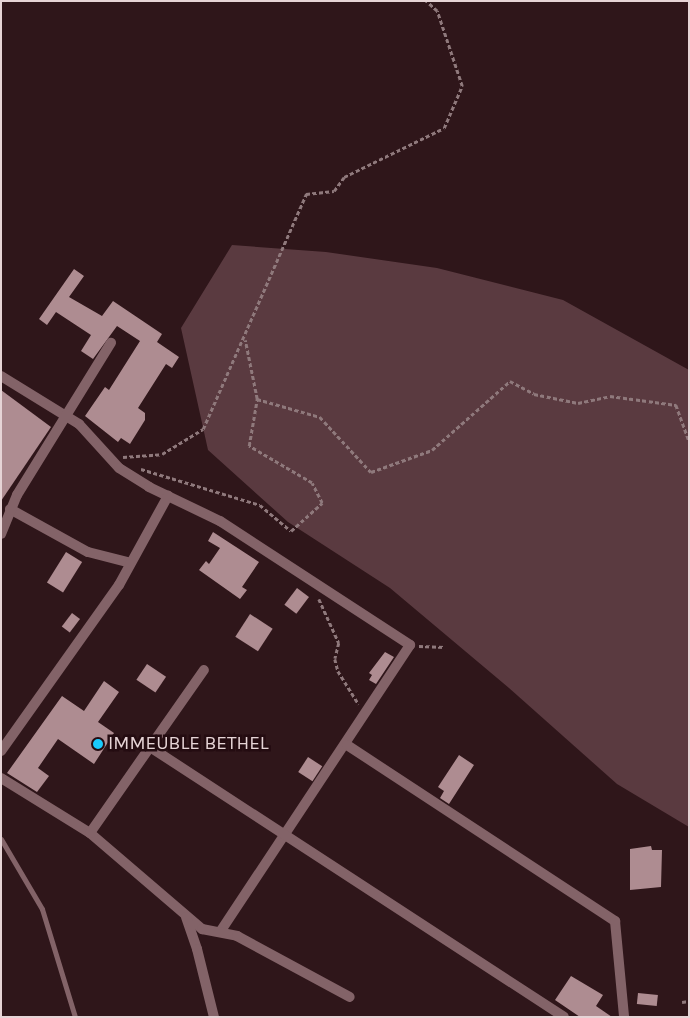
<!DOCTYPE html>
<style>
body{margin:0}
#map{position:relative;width:690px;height:1018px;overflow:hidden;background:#2f161a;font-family:Karla,sans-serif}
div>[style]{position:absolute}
.green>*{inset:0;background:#5a3a40}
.building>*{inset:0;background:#ae8c91;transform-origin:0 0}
.path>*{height:2.5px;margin-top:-1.25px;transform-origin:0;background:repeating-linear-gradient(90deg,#8f797c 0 4px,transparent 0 6.5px)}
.service>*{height:5px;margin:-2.5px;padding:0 2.5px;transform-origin:2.5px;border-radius:2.5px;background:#836368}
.minor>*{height:10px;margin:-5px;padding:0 5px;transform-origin:5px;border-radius:5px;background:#836368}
.dots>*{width:14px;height:14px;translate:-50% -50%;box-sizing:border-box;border:2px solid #240c11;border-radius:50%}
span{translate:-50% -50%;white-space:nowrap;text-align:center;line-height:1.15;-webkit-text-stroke:5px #240c11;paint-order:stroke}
.poi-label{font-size:19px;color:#e6d4d6}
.left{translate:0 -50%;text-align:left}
.frame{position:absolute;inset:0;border:2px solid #e6d4d6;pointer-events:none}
</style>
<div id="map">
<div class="green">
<div style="clip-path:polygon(232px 245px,326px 252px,437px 268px,563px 300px,689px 370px,689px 827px,617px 784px,509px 688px,390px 588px,288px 522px,208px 450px,181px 328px)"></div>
</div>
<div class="building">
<div style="clip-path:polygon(74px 269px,84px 276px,69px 297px,102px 316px,113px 301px,162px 334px,157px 342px,179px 357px,172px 368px,166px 364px,138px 408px,145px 413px,145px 420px,130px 444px,121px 438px,118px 442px,85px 416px,105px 387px,109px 390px,140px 341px,117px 326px,93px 359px,81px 351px,91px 335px,56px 312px,47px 325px,39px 319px)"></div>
<div style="clip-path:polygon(1px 390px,51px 427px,1px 501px)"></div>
<div style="clip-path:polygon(213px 532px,259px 562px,242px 587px,247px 590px,240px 599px,199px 570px,206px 561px,209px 564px,220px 548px,208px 541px)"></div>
<div style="left:66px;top:552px;width:19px;height:36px;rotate:32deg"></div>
<div style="left:297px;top:588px;width:15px;height:21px;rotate:37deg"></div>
<div style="left:72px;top:613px;width:10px;height:17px;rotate:37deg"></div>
<div style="left:250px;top:614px;width:27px;height:27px;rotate:33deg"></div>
<div style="clip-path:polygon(385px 652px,394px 657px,376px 684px,369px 680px,372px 675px,369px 673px)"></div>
<div style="left:147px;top:664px;width:23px;height:19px;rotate:34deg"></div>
<div style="clip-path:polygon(104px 681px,119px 692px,98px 722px,114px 733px,94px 764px,58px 739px,38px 768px,49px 776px,37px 792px,7px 773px,62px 696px,84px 711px)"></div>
<div style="clip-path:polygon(459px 755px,474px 765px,449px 804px,440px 798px,444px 791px,438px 787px)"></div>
<div style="left:308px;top:757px;width:17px;height:18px;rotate:33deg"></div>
<div style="clip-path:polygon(651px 846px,652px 850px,662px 850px,661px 887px,630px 890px,630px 849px)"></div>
<div style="clip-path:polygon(571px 976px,603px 995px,596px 1006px,612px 1017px,580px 1017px,555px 1000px)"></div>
<div style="left:638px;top:993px;width:20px;height:11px;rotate:6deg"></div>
</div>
<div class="path">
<div style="left:257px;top:399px;width:66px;rotate:15.9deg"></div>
<div style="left:320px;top:417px;width:75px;rotate:47.2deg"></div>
<div style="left:371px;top:472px;width:65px;rotate:-19.8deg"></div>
<div style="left:432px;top:450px;width:104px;rotate:-41.5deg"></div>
<div style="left:510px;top:381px;width:27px;rotate:28deg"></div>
<div style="left:534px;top:394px;width:45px;rotate:11.6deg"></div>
<div style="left:578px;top:403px;width:33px;rotate:-12deg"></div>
<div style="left:610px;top:396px;width:67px;rotate:7.8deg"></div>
<div style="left:676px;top:405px;width:37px;rotate:70deg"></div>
<div style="left:123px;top:457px;width:39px;rotate:-4deg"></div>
<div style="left:162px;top:454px;width:48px;rotate:-31.4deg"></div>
<div style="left:203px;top:429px;width:257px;rotate:-66.3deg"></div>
<div style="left:306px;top:194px;width:28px;rotate:-6deg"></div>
<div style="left:334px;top:191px;width:17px;rotate:-54deg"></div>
<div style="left:344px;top:177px;width:111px;rotate:-26.1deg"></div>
<div style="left:444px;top:128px;width:46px;rotate:-66.8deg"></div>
<div style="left:462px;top:86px;width:79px;rotate:-108.4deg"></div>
<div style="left:437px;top:11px;width:15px;rotate:-138deg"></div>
<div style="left:141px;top:469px;width:124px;rotate:16.8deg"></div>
<div style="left:260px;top:505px;width:40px;rotate:40deg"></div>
<div style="left:291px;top:531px;width:42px;rotate:-42.1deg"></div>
<div style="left:322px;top:503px;width:22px;rotate:-117deg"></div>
<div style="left:312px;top:483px;width:73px;rotate:-149.6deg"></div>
<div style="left:249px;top:446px;width:48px;rotate:-80.3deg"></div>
<div style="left:257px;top:399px;width:60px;rotate:-101.5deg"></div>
<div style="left:319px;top:599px;width:48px;rotate:65.6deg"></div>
<div style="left:339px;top:643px;width:16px;rotate:104deg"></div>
<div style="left:335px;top:659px;width:12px;rotate:76deg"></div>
<div style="left:338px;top:671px;width:39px;rotate:58deg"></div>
<div style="left:419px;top:646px;width:26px;rotate:2deg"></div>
<div style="left:682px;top:1002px;width:7px;rotate:-8deg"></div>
</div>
<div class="service">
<div style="left:1px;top:839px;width:81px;rotate:59.6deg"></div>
<div style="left:42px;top:909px;width:113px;rotate:73deg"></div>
</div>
<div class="minor">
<div style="left:1px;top:376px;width:92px;rotate:31.6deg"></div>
<div style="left:79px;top:424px;width:59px;rotate:47.7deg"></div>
<div style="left:119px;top:468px;width:36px;rotate:32deg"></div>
<div style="left:149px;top:487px;width:79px;rotate:25.6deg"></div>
<div style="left:220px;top:521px;width:227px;rotate:33.1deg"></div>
<div style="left:410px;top:645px;width:343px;rotate:123.5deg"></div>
<div style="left:10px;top:509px;width:89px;rotate:28.9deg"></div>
<div style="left:88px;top:552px;width:44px;rotate:14.3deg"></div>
<div style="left:1px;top:534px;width:42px;rotate:-67.7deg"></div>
<div style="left:17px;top:495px;width:179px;rotate:-58.3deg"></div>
<div style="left:347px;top:745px;width:321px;rotate:33.3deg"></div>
<div style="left:615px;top:921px;width:96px;rotate:84.6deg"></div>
<div style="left:150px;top:747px;width:94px;rotate:-55deg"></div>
<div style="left:1px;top:751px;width:204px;rotate:-54.6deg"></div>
<div style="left:119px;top:585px;width:102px;rotate:-61.2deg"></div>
<div style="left:1px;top:778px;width:105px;rotate:31.7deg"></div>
<div style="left:90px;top:833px;width:148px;rotate:40.6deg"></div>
<div style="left:202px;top:929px;width:36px;rotate:11deg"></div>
<div style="left:237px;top:936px;width:128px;rotate:28.4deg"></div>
<div style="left:90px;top:833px;width:105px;rotate:-55.1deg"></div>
<div style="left:150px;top:747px;width:494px;rotate:33.1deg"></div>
<div style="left:186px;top:917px;width:34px;rotate:71deg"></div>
<div style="left:197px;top:949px;width:70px;rotate:76deg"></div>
</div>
<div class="dots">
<div style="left:98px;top:744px;background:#1acafc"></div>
</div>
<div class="poi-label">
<span class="left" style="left:108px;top:744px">IMMEUBLE BETHEL</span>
</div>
<div class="frame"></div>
</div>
